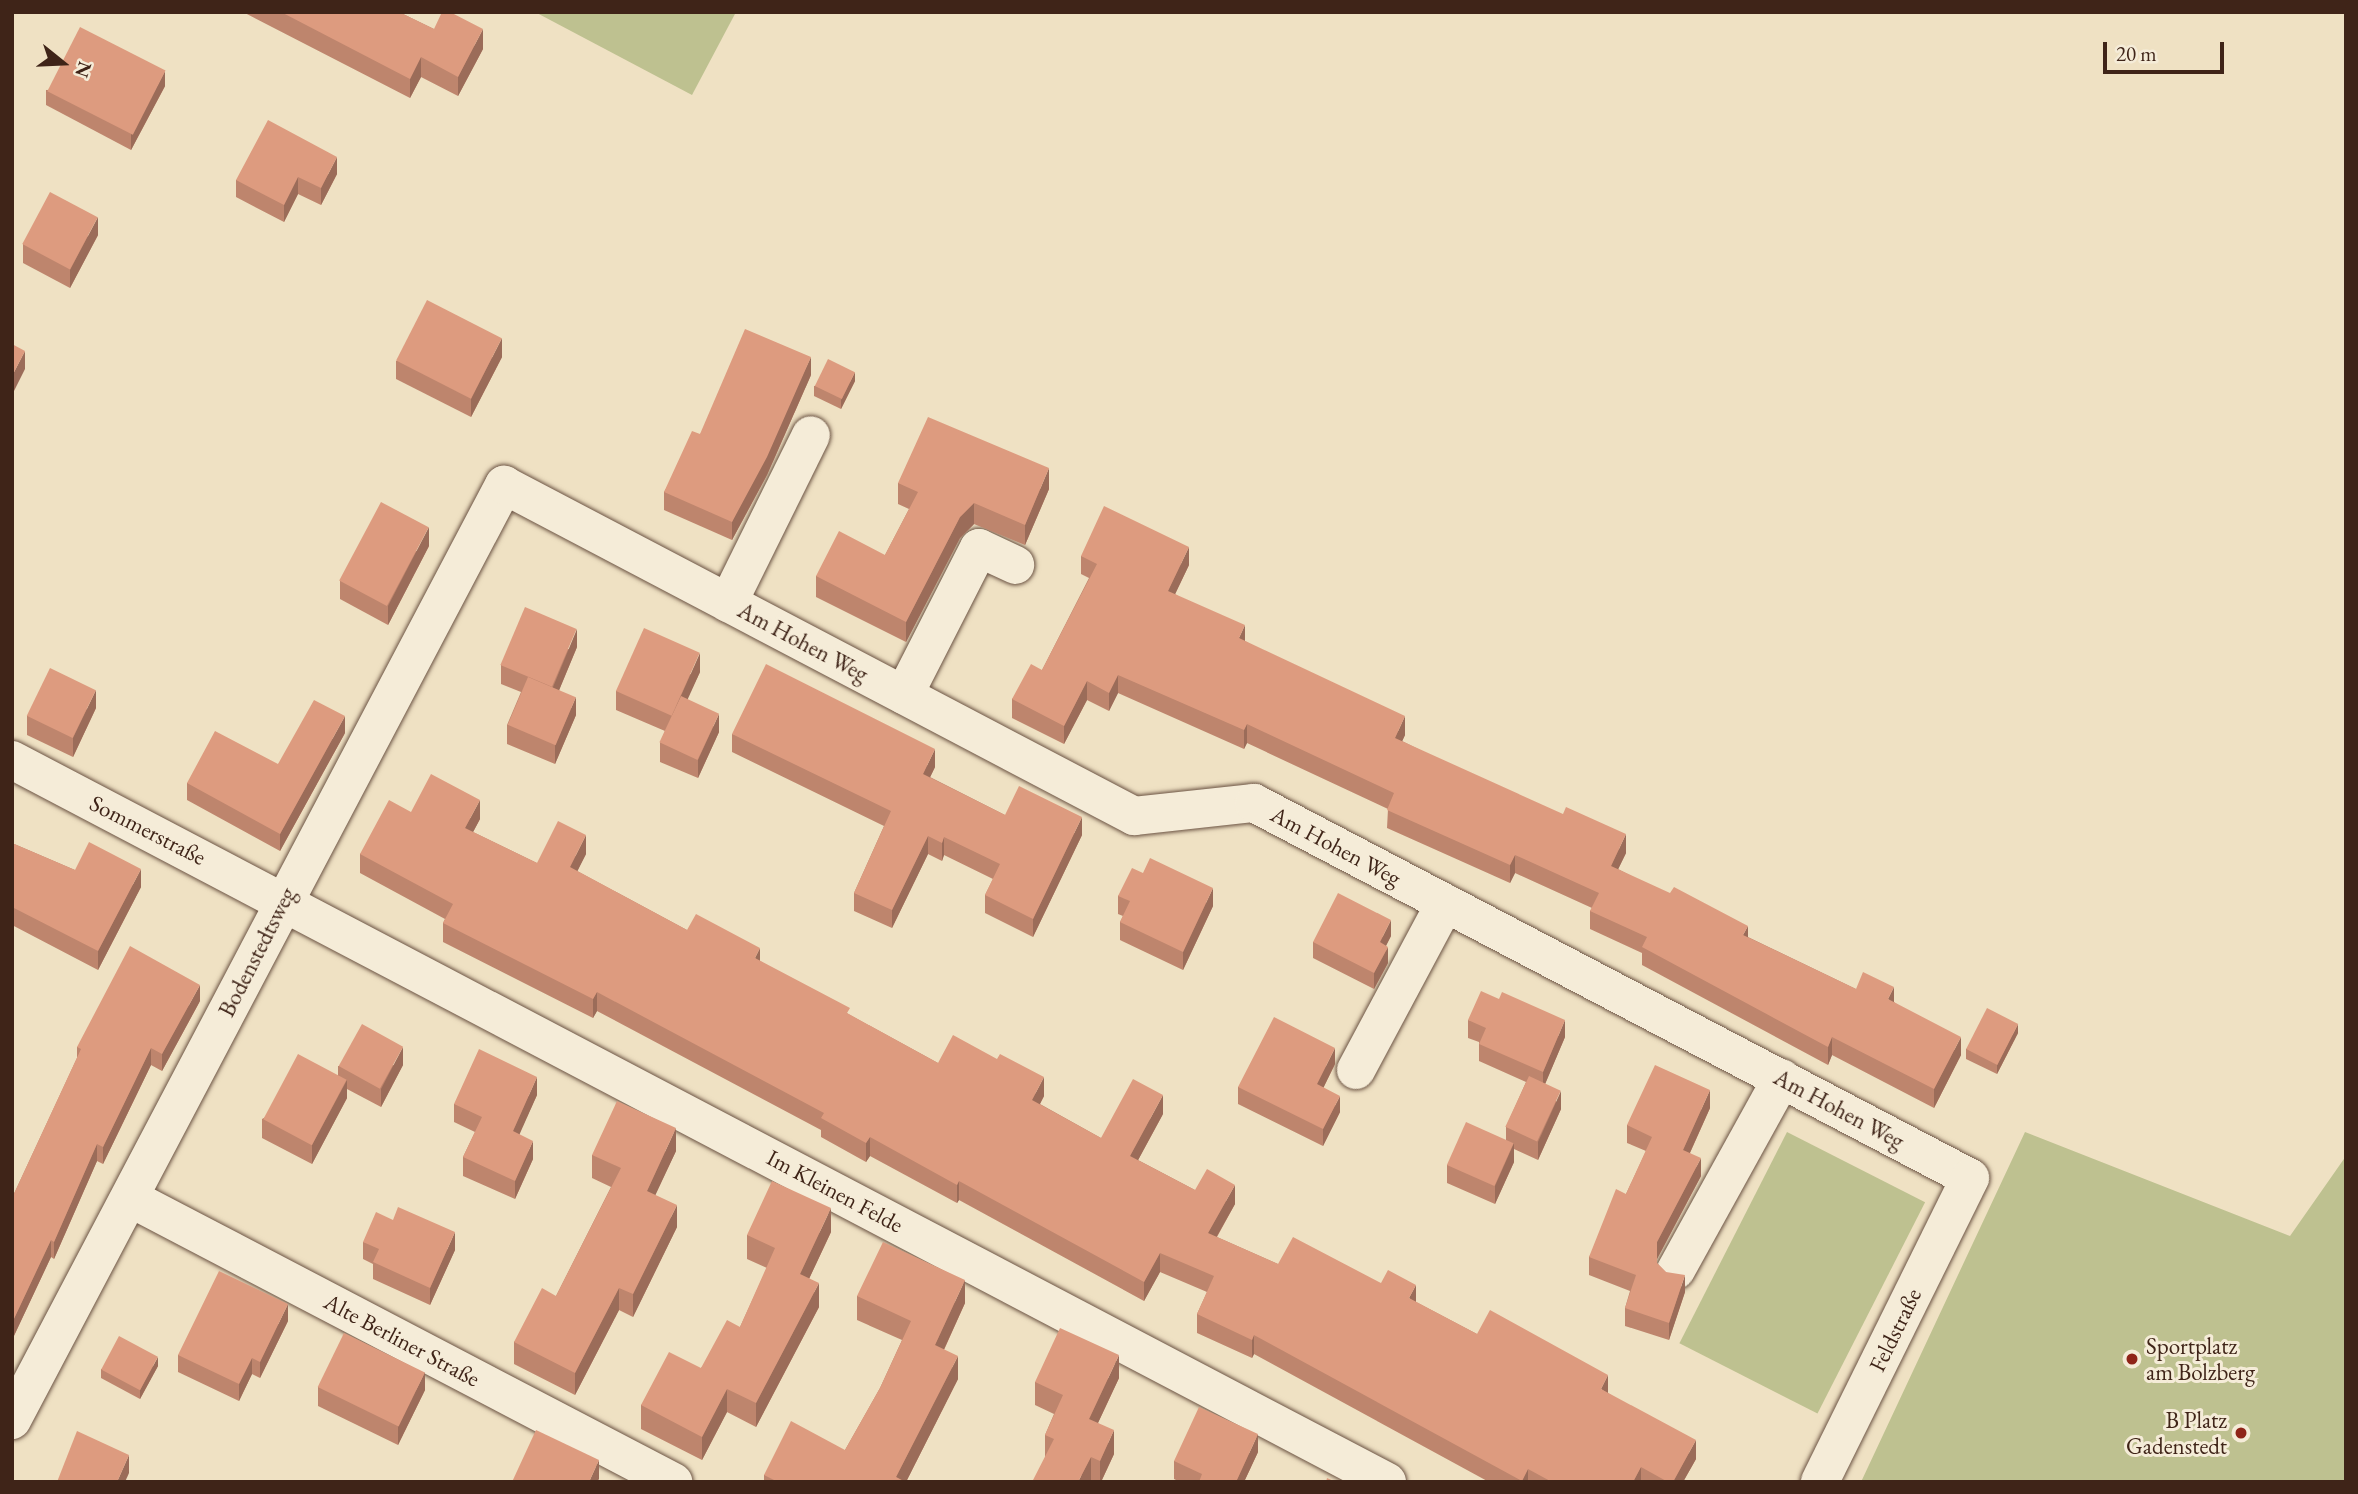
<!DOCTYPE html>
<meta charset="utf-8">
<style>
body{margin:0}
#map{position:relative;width:2358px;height:1494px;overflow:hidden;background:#efe1c3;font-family:"EB Garamond",serif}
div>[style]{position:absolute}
.green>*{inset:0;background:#bec190;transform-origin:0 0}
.roads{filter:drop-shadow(0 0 2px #6b5343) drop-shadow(0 0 2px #6b5343)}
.minor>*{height:38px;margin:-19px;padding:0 19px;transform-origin:19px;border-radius:19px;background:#f5ecd8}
.wall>*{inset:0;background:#be856d}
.shaded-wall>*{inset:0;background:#9b6c59}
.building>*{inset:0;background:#dd9b7f;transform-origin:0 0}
.dots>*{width:19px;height:19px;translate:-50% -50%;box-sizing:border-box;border:4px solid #f5ecd8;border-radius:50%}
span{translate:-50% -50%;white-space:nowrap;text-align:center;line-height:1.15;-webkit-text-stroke:6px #f5ecd8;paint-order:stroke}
.street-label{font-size:23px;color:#3f2418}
.poi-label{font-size:23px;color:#3f2418}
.left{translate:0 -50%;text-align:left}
.right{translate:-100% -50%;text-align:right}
.frame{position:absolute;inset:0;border:14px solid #3f2418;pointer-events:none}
.north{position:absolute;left:28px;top:28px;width:70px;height:70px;-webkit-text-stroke:5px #f5ecd8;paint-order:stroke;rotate:108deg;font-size:19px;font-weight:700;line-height:28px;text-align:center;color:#3f2418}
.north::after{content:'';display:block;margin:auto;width:24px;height:32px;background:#3f2418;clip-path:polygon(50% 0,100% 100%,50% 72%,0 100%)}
.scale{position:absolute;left:2103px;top:42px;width:121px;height:32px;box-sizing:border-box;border:4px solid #3f2418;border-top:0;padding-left:9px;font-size:21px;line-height:24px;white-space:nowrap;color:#3f2418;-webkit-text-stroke:5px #f5ecd8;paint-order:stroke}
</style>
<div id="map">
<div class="green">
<div style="clip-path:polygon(535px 12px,736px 12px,692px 95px)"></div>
<div style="left:1787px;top:1132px;width:155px;height:237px;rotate:27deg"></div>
<div style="clip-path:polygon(2025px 1132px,2290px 1236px,2346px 1156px,2346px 1482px,1861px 1482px)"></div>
</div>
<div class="roads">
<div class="minor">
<div style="left:728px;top:603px;width:187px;rotate:-63.7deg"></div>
<div style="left:904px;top:695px;width:165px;rotate:-63deg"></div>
<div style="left:979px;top:548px;width:40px;rotate:25deg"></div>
<div style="left:12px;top:760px;width:1553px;rotate:27.7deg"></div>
<div style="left:1356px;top:1070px;width:189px;rotate:-61.9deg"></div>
<div style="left:132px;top:1199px;width:611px;rotate:27.61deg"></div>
<div style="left:1676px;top:1270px;width:219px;rotate:-61.1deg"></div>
<div style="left:12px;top:1420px;width:1057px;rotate:-62.25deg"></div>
<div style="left:504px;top:485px;width:712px;rotate:27.72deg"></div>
<div style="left:1134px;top:816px;width:121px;rotate:-6.2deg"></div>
<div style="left:1254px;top:803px;width:808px;rotate:27.64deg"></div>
<div style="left:1970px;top:1178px;width:339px;rotate:116.3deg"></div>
</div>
</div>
<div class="wall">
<div style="clip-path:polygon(243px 12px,399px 12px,434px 29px,483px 49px,458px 96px,421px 77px,410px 98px)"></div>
<div style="clip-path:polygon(165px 86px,131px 150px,46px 105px,46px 90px)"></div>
<div style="clip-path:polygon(337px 174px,321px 205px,298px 194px,284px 222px,236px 197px,236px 180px)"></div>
<div style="clip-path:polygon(98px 235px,70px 288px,23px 263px,23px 244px)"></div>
<div style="clip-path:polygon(502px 357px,471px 417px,396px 379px,396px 361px)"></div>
<div style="clip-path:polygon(811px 375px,767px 475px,732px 540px,664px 510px,664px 492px,700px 434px)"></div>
<div style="clip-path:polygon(855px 381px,841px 409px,814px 396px,814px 386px)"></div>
<div style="clip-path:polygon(898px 483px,1049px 489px,1025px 545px,974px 524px,960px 538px,906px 642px,816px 597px,816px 576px,885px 555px,909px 509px,898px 504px)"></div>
<div style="clip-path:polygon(429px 546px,388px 625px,340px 599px,340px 581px)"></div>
<div style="clip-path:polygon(1081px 556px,1189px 565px,1175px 594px,1245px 641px,1405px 735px,1402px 741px,1626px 853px,1618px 869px,1748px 937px,1856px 989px,1894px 1002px,1961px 1055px,1934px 1108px,1832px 1055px,1828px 1065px,1642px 965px,1642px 953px,1590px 929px,1590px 911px,1592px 908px,1515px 873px,1510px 883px,1387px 828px,1388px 809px,1247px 743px,1244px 749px,1118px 693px,1109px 711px,1087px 700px,1064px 744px,1012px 718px,1012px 699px,1042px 670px,1089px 578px,1081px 574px)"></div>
<div style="clip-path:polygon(577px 647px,559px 690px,576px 715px,555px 764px,507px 744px,507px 725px,521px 692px,501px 684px,501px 665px)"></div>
<div style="clip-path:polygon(700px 672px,687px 699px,719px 732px,698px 778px,660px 762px,660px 743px,665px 731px,616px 710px,616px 691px)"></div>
<div style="clip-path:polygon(96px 708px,73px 757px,27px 735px,27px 716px)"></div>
<div style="clip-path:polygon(345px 733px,280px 851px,187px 800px,187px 783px,278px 764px)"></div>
<div style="clip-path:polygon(732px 734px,935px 767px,930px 777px,1005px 815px,1082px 835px,1033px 937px,985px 913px,985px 895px,993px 879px,944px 855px,942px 861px,928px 854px,892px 928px,854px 911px,854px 893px,884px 826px,732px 752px)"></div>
<div style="clip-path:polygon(411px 812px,480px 819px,473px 832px,537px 863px,586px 854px,577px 871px,687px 930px,760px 961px,850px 1015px,938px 1063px,1044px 1096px,1040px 1104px,1101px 1138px,1163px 1114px,1138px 1160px,1195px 1190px,1235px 1204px,1217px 1237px,1278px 1264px,1416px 1302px,1477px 1334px,1608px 1393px,1696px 1459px,1683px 1482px,1489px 1482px,1254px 1354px,1252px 1358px,1197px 1333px,1197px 1314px,1207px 1292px,1160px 1272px,1144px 1301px,959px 1200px,957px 1203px,870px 1156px,866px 1162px,821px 1137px,821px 1130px,597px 1011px,593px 1018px,443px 942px,443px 923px,445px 919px,360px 873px,360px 854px)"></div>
<div style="clip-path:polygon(12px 843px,75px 870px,141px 887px,98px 970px,12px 925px)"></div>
<div style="clip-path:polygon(1143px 873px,1213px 906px,1183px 970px,1120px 940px,1120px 922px,1123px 916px,1118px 914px,1118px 896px)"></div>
<div style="clip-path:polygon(1391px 936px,1386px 945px,1388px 963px,1374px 989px,1313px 958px,1313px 942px)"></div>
<div style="clip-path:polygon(200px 1001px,162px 1071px,151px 1065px,103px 1164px,97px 1161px,54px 1259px,51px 1257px,12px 1340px,12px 1198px,77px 1058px,77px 1047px)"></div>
<div style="clip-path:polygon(1468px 1020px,1565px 1037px,1545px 1084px,1561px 1109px,1538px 1160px,1514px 1149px,1514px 1162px,1495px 1204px,1447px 1183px,1447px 1165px,1506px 1140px,1506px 1127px,1526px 1082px,1479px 1061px,1479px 1042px,1468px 1038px)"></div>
<div style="clip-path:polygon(2018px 1033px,1997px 1074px,1966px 1059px,1966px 1049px)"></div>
<div style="clip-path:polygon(1335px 1064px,1323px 1088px,1340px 1112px,1323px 1146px,1238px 1104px,1238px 1087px)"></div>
<div style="clip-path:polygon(403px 1065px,381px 1107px,347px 1089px,347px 1098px,312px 1164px,262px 1138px,262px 1119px,338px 1075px,338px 1066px)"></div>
<div style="clip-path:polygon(537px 1095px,519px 1134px,533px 1159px,515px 1199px,463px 1176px,463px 1157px,475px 1132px,454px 1122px,454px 1104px)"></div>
<div style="clip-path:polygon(1710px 1108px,1690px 1153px,1701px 1176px,1657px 1259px,1657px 1263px,1685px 1292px,1669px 1340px,1625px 1326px,1625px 1308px,1630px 1291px,1589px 1275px,1589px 1257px,1626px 1194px,1646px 1151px,1627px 1143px,1627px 1125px)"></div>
<div style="clip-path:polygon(676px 1151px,655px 1195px,677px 1227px,633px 1317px,619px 1310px,575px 1395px,514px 1364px,514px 1342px,556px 1296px,611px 1187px,592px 1178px,592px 1155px)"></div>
<div style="clip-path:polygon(831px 1232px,809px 1279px,819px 1307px,756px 1427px,727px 1412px,702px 1460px,641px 1429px,641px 1405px,701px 1368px,740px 1327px,767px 1268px,747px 1259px,747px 1235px)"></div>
<div style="clip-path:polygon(363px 1242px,455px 1250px,430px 1305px,373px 1279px,373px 1264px,363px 1259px)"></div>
<div style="clip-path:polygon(857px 1296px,965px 1303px,944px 1350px,958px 1379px,906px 1482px,764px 1482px,764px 1475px,845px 1450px,880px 1388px,902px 1340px,857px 1320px)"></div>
<div style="clip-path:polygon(288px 1321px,260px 1378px,252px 1374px,239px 1401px,178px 1372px,178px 1355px)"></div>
<div style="clip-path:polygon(158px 1366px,140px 1399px,101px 1378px,101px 1369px)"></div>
<div style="clip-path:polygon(1119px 1378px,1098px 1423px,1114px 1454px,1101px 1482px,1094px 1482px,1045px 1457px,1045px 1435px,1054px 1414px,1035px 1405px,1035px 1382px)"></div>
<div style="clip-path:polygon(318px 1387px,425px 1390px,398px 1445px,318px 1406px)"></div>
<div style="clip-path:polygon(1258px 1452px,1244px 1482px,1180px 1482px,1174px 1479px,1174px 1461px)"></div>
</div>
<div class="shaded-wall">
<div style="clip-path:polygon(483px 29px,483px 49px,458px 96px,458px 77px)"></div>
<div style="clip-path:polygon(421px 57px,421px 77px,410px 98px,410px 79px)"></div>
<div style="clip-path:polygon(165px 71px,165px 86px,131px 150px,131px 135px)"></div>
<div style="clip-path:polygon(337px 157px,337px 174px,321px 205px,321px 188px)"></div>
<div style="clip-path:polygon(298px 177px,298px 194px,284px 222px,284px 205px)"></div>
<div style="clip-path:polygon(98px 217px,98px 235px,70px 288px,70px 270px)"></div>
<div style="clip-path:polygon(502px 338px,502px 357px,471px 417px,471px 399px)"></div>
<div style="clip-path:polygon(25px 351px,25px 369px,12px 395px,12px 376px)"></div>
<div style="clip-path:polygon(811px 357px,811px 375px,767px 475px,732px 540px,732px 522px)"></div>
<div style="clip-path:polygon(855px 372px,855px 381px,841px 409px,841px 400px)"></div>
<div style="clip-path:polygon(1049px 468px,1049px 489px,1025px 545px,1025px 525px)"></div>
<div style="clip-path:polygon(974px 503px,974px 524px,960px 538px,906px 642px,906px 622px,960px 517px)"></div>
<div style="clip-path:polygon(429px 527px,429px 546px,388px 625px,388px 606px)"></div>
<div style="clip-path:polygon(1189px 547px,1189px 565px,1168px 609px,1168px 591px)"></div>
<div style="clip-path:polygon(1245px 625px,1245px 643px,1239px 638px)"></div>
<div style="clip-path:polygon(577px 629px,577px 647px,553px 705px,553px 687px)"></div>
<div style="clip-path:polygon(700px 653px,700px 672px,672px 734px,672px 716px)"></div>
<div style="clip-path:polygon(1118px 675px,1118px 693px,1109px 711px,1109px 693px)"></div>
<div style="clip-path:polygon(1087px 681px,1087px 700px,1064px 744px,1064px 726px)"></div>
<div style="clip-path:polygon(96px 690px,96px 708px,73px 757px,73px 738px)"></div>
<div style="clip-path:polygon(576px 697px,576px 715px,555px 764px,555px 745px)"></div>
<div style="clip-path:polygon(719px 714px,719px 732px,698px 778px,698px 760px)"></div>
<div style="clip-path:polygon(345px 716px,345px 733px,280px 851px,280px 834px)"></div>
<div style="clip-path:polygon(1405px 716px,1405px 735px,1395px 757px,1395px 738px)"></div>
<div style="clip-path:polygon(1247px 724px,1247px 743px,1244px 749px,1244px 730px)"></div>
<div style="clip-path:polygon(935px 749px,935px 767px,923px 792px,923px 774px)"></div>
<div style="clip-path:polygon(480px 800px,480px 819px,465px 847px,465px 828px)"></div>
<div style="clip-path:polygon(1082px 817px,1082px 835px,1033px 937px,1033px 919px)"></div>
<div style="clip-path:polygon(1626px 834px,1626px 853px,1611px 884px,1611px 866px)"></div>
<div style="clip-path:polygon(586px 835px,586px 854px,570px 886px,570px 867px)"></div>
<div style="clip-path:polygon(928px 836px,928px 854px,892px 928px,892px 910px)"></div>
<div style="clip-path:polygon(944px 837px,944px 855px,942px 861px,942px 843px)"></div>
<div style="clip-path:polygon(1515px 855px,1515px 873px,1510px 883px,1510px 865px)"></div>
<div style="clip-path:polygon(141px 869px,141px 887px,98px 970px,98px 951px)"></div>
<div style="clip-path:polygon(1213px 888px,1213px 906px,1183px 970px,1183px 952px)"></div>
<div style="clip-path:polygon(1391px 920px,1391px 936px,1380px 958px,1380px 942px)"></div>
<div style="clip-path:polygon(1748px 926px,1748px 944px,1743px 935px)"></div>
<div style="clip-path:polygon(1388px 947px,1388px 963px,1374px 989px,1374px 973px)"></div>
<div style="clip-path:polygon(760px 948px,760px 967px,755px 958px)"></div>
<div style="clip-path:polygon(200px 985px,200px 1001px,162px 1071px,162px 1054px)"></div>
<div style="clip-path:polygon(1894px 987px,1894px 1006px,1888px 999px)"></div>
<div style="clip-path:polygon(597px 992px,597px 1011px,593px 1018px,593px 999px)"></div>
<div style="clip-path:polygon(1565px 1020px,1565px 1037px,1543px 1089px,1543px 1072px)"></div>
<div style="clip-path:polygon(2018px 1024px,2018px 1033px,1997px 1074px,1997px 1065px)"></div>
<div style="clip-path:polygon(1832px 1037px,1832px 1055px,1828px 1065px,1828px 1047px)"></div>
<div style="clip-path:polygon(1961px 1037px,1961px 1055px,1934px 1108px,1934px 1089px)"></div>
<div style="clip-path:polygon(403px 1047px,403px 1065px,381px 1107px,381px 1089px)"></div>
<div style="clip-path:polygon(151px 1048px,151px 1065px,103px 1164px,103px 1147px)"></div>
<div style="clip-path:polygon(1335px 1048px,1335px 1064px,1317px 1101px,1317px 1084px)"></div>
<div style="clip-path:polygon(537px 1077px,537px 1095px,513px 1149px,513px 1131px)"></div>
<div style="clip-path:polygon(1044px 1077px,1044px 1096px,1032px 1119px,1032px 1100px)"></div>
<div style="clip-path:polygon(347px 1080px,347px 1098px,312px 1164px,312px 1145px)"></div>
<div style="clip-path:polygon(1710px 1090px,1710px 1108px,1683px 1168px,1683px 1150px)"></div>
<div style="clip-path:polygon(1561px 1091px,1561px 1109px,1538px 1160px,1538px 1142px)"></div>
<div style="clip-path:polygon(1163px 1095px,1163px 1114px,1130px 1175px,1130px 1156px)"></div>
<div style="clip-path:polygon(1340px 1096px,1340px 1112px,1323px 1146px,1323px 1129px)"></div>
<div style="clip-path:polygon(676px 1128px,676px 1151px,647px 1213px,647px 1191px)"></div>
<div style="clip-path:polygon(870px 1137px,870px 1156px,866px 1162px,866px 1143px)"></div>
<div style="clip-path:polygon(533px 1141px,533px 1159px,515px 1199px,515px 1181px)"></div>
<div style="clip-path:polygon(1514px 1143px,1514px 1162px,1495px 1204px,1495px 1186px)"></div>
<div style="clip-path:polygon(97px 1144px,97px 1161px,54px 1259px,54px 1242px)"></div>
<div style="clip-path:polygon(1701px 1158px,1701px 1176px,1657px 1259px,1657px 1242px)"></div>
<div style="clip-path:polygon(959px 1181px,959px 1200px,957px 1203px,957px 1185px)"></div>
<div style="clip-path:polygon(1235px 1185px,1235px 1204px,1208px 1252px,1208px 1233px)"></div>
<div style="clip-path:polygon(677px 1205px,677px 1227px,633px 1317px,633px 1294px)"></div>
<div style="clip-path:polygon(831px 1208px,831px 1232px,800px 1298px,800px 1274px)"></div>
<div style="clip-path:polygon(455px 1232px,455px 1250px,430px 1305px,430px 1288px)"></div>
<div style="clip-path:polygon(51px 1240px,51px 1257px,12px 1340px,12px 1323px)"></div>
<div style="clip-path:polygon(1160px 1253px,1160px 1272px,1144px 1301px,1144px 1282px)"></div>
<div style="clip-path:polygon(1685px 1275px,1685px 1292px,1669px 1340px,1669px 1323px)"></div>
<div style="clip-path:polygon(965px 1280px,965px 1303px,935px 1369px,935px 1345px)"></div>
<div style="clip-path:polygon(819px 1283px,819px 1307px,756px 1427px,756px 1403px)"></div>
<div style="clip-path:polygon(1416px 1285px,1416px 1304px,1409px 1298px)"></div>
<div style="clip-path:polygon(619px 1288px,619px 1310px,575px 1395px,575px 1373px)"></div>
<div style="clip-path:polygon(288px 1304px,288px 1321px,260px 1378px,260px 1362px)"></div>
<div style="clip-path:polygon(1254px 1335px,1254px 1354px,1252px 1358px,1252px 1340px)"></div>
<div style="clip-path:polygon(1119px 1355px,1119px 1378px,1089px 1442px,1089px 1419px)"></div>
<div style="clip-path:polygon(958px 1356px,958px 1379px,906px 1482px,896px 1477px)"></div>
<div style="clip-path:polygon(158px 1357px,158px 1366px,140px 1399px,140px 1390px)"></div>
<div style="clip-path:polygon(252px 1358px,252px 1374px,239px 1401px,239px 1384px)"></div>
<div style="clip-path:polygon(425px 1372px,425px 1390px,398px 1445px,398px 1426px)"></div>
<div style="clip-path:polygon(1608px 1375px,1608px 1394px,1601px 1389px)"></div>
<div style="clip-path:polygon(727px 1389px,727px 1412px,702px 1460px,702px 1437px)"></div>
<div style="clip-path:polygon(1114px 1430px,1114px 1454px,1101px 1482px,1100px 1482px,1100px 1461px)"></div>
<div style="clip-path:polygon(1258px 1434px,1258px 1452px,1244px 1482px,1236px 1482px)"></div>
<div style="clip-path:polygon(1696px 1440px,1696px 1459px,1683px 1482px,1673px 1482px)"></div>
<div style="clip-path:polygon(129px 1455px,129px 1473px,125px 1482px,117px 1482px)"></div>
<div style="clip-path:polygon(1091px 1457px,1091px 1480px,1090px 1482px,1078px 1482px)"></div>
<div style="clip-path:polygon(599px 1460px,599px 1479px,597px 1482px,589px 1482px)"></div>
<div style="clip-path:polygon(1641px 1467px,1641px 1482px,1633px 1482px)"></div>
<div style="clip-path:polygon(1528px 1469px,1528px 1482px,1522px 1482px,1522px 1481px)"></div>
</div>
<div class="building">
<div style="clip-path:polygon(281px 12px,399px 12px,434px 29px,442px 12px,450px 12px,483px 29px,458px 77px,421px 57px,410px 79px)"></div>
<div style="left:80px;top:27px;width:96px;height:72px;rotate:27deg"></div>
<div style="clip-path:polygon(268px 120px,337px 157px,321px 188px,298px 177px,284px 205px,236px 180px)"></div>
<div style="left:50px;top:192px;width:54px;height:59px;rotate:28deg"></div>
<div style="left:427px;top:300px;width:84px;height:68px;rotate:27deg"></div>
<div style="clip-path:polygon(745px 329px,811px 357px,767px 457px,732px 522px,664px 492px,692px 431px,700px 434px)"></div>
<div style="clip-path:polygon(12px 344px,25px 351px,12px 376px)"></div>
<div style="left:828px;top:359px;width:30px;height:30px;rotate:26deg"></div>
<div style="clip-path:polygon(928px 417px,1049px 468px,1025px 525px,974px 503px,960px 517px,906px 622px,816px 576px,839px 531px,885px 555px,918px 492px,898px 483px)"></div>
<div style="left:381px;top:502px;width:54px;height:89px;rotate:28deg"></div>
<div style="clip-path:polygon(1104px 506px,1189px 547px,1168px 591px,1245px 625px,1239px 638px,1405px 716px,1395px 738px,1563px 814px,1566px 807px,1626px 834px,1611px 866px,1670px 893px,1674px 887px,1748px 926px,1743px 935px,1856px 989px,1863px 972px,1894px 987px,1888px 999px,1961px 1037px,1934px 1089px,1832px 1037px,1828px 1047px,1642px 947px,1647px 937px,1590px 911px,1599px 893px,1515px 855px,1510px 865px,1387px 810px,1394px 793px,1247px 724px,1244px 730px,1118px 675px,1109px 693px,1087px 681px,1064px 726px,1012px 699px,1031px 664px,1042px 670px,1097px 564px,1081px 556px)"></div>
<div style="left:525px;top:607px;width:56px;height:63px;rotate:23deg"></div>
<div style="left:644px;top:628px;width:61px;height:69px;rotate:24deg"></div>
<div style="clip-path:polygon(766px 664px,935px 749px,923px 774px,1005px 815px,1019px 786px,1082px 817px,1033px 919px,985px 895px,1000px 864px,944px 837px,942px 843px,928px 836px,892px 910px,854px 893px,891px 811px,732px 734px)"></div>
<div style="left:50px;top:668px;width:51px;height:53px;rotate:26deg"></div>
<div style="left:528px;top:677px;width:52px;height:52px;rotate:23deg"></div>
<div style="left:681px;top:696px;width:42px;height:51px;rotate:25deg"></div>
<div style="clip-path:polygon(314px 700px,345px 716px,280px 834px,187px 783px,215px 731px,278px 764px)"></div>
<div style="clip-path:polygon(431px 774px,480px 800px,465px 828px,537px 863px,558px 821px,586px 835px,570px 867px,687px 930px,696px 914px,760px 948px,755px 958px,850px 1008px,847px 1013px,938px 1063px,953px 1035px,997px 1059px,1000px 1054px,1044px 1077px,1032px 1100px,1101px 1138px,1133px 1079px,1163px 1095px,1130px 1156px,1195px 1190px,1207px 1169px,1235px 1185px,1208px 1233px,1278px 1264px,1293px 1237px,1381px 1283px,1388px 1270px,1416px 1285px,1409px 1298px,1477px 1334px,1490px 1310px,1608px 1375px,1601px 1389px,1696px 1440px,1673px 1482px,1668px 1482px,1641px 1467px,1633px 1482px,1552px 1482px,1528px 1469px,1522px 1481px,1254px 1335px,1252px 1340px,1197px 1314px,1214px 1276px,1160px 1253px,1144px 1282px,959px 1181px,957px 1185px,870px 1137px,866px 1143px,821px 1118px,824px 1113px,597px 992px,593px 999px,443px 923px,453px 904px,360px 854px,389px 800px,411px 812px)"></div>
<div style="clip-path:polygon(89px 842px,141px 869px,98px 951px,12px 907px,12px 843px,75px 870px)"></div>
<div style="clip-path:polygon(1150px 858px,1213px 888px,1183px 952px,1120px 922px,1130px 901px,1118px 896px,1132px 868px,1143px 873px)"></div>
<div style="clip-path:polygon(1338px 893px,1391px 920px,1380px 942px,1388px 947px,1374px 973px,1313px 942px)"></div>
<div style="clip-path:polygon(130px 946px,200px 985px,162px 1054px,151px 1048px,103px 1147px,97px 1144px,54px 1242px,51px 1240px,12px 1323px,12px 1198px,81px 1049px,77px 1047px)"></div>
<div style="clip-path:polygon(1481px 991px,1499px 999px,1502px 992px,1565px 1020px,1543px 1072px,1479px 1044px,1486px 1028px,1468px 1020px)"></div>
<div style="left:1987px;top:1008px;width:35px;height:46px;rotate:27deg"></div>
<div style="clip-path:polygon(1274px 1017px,1335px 1048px,1317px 1084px,1340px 1096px,1323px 1129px,1238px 1087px)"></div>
<div style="left:362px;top:1024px;width:47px;height:48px;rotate:29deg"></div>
<div style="clip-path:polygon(479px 1049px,537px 1077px,513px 1131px,533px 1141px,515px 1181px,463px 1157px,482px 1117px,454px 1104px)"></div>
<div style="left:298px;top:1054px;width:55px;height:74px;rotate:28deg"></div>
<div style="clip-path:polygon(1655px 1065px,1710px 1090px,1683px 1150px,1701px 1158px,1657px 1242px,1657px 1263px,1666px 1272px,1685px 1275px,1669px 1323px,1625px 1308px,1636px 1275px,1589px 1257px,1616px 1189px,1626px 1194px,1652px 1137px,1627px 1125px)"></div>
<div style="left:1529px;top:1076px;width:35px;height:56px;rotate:25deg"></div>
<div style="clip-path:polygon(617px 1101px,676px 1128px,647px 1191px,677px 1205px,633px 1294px,619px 1288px,575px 1373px,514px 1342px,542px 1288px,556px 1296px,621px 1168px,592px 1155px)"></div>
<div style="left:1466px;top:1122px;width:52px;height:47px;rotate:24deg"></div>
<div style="clip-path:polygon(772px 1181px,831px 1208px,800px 1274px,819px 1283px,756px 1403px,727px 1389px,702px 1437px,641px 1405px,669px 1352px,701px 1368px,727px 1320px,740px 1327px,775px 1248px,747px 1235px)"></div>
<div style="clip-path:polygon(398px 1207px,455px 1232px,430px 1288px,373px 1262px,379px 1249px,363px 1242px,376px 1212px,393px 1220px)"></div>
<div style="clip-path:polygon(883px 1242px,965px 1280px,935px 1345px,958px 1356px,896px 1477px,905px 1482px,773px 1482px,774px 1480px,764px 1475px,791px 1421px,845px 1450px,880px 1388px,911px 1321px,857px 1296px)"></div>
<div style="clip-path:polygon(219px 1271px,288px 1304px,260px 1362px,252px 1358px,239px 1384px,178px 1355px)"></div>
<div style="clip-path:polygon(1060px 1328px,1119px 1355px,1089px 1419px,1114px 1430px,1100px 1461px,1091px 1457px,1078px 1482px,1032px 1482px,1054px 1439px,1045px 1435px,1063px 1395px,1035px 1382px)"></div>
<div style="left:344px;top:1333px;width:90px;height:60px;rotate:26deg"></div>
<div style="left:119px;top:1336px;width:44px;height:38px;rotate:28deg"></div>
<div style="clip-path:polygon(1199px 1407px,1258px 1434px,1236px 1482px,1199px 1482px,1202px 1474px,1174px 1461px)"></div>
<div style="clip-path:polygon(536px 1430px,599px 1460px,589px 1482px,512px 1482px)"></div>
<div style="clip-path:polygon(77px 1431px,129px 1455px,117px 1482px,57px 1482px)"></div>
<div style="clip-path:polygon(1327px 1478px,1336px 1482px,1326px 1482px)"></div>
</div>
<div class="dots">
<div style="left:2132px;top:1359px;background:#8f2418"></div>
<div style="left:2241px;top:1433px;background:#8f2418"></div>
</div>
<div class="street-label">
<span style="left:803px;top:642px;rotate:28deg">Am Hohen Weg</span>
<span style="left:148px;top:830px;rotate:27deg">Sommerstraße</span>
<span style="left:1336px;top:846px;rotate:28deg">Am Hohen Weg</span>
<span style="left:257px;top:952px;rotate:-63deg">Bodenstedtsweg</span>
<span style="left:1839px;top:1109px;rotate:28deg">Am Hohen Weg</span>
<span style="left:835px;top:1191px;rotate:28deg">Im Kleinen Felde</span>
<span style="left:1895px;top:1330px;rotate:-64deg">Feldstraße</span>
<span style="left:402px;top:1340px;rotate:28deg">Alte Berliner Straße</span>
</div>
<div class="poi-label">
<span class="left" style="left:2146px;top:1359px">Sportplatz<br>am Bolzberg</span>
<span class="right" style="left:2227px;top:1433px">B Platz<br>Gadenstedt</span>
</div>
<div class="frame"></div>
<div class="north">N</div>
<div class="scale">20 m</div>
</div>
